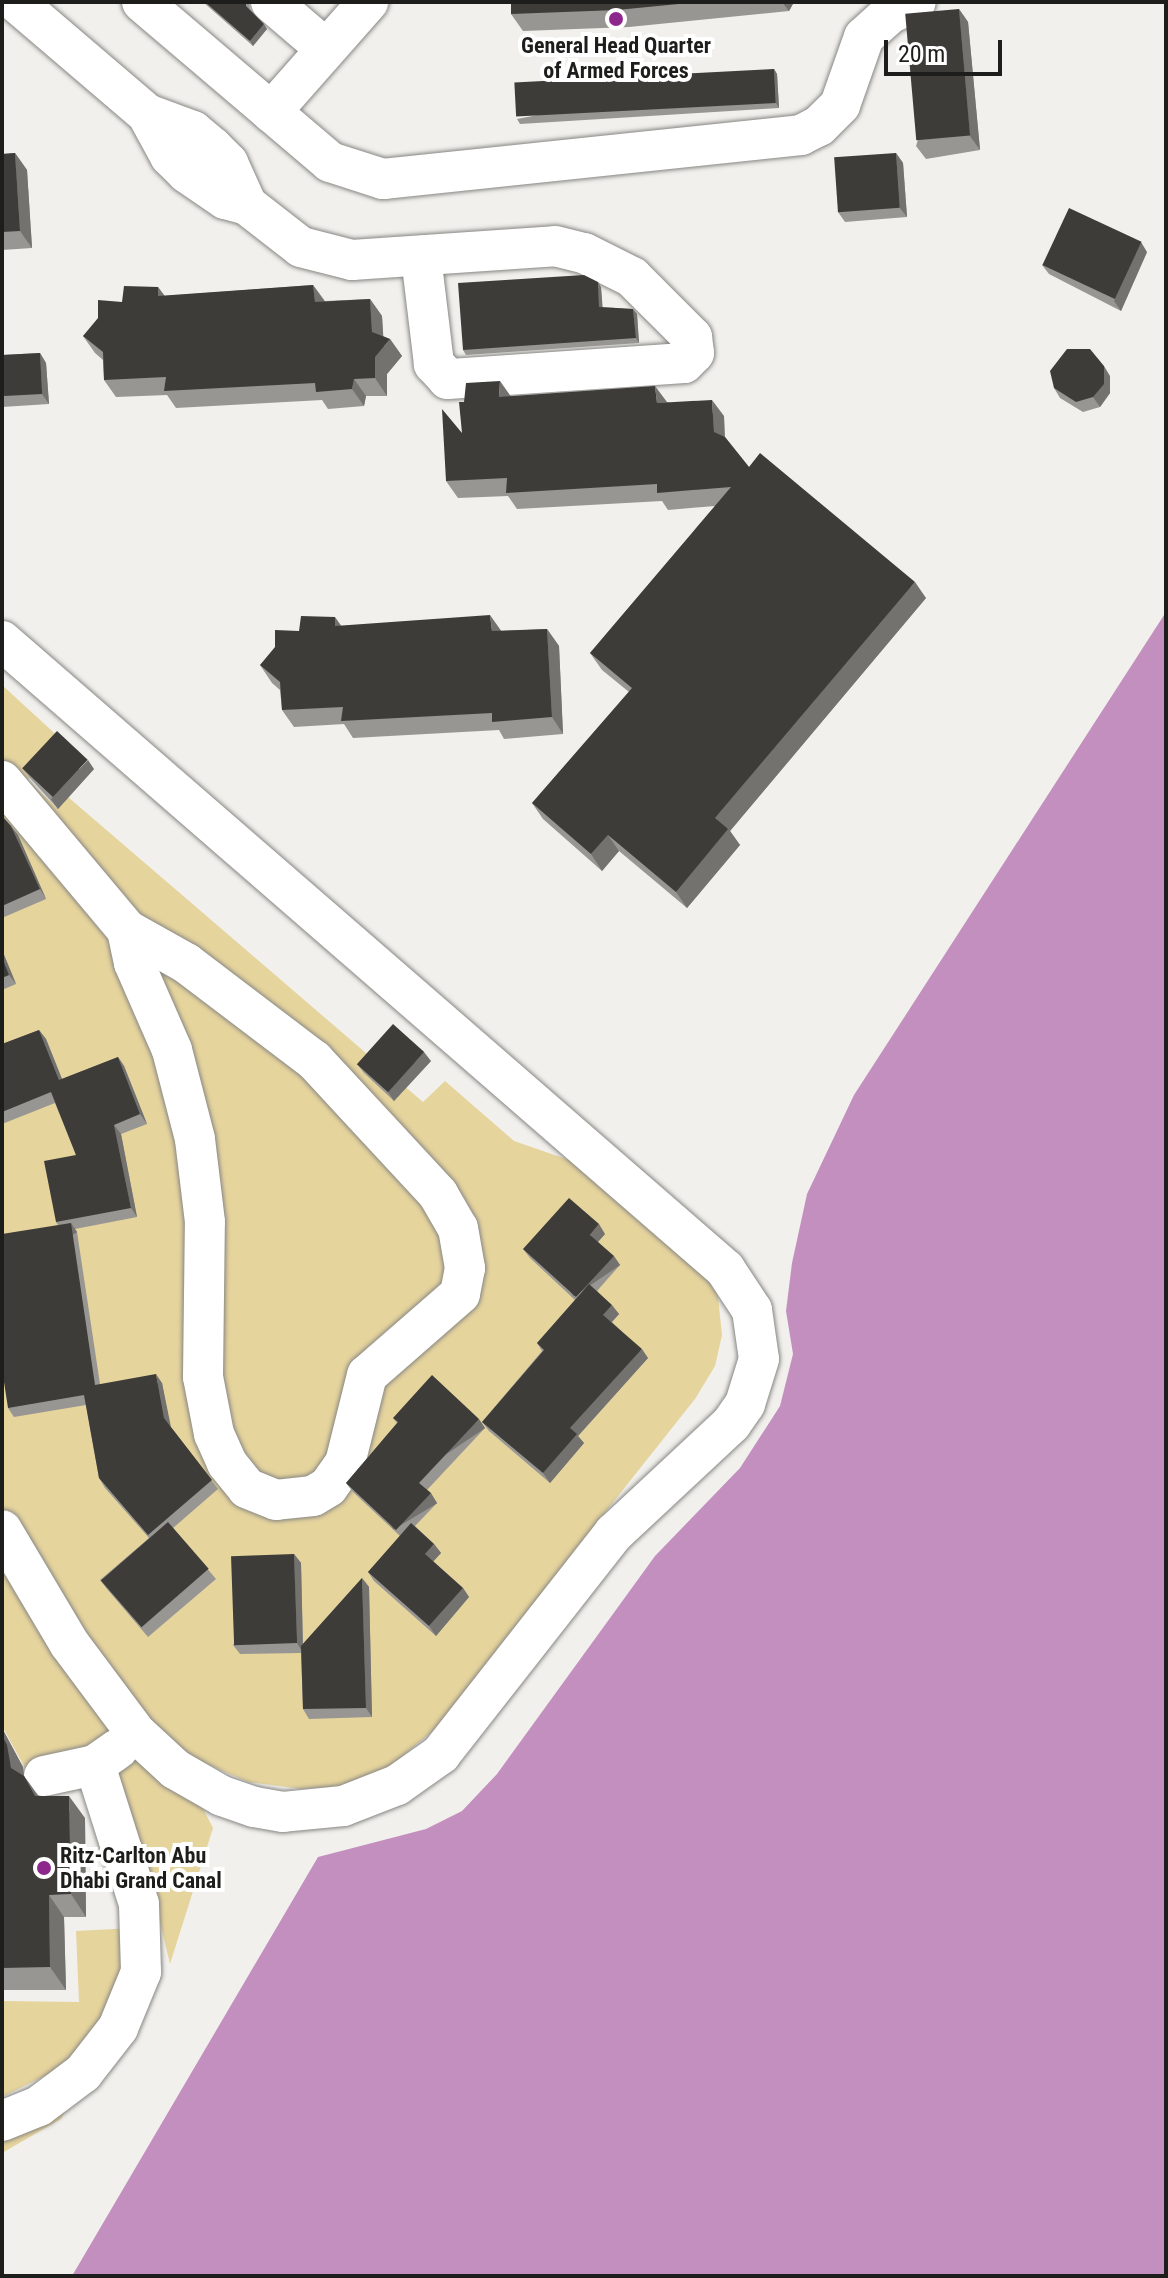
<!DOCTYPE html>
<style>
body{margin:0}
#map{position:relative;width:1168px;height:2278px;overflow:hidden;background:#f1f0ed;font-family:"Roboto Condensed",sans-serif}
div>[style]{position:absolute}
.green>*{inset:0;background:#e6d49d}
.water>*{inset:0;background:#c38fbf}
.roads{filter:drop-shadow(0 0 2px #878683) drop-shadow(0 0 2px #878683)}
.minor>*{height:40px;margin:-20px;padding:0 20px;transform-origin:20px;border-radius:20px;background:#fff}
.wall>*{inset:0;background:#979693}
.shaded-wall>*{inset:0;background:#73726f;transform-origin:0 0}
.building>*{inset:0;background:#3d3c39;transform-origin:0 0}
.dots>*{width:22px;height:22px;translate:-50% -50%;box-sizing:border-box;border:4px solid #fff;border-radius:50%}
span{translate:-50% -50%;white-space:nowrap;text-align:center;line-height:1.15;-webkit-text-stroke:8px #fff;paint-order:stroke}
.poi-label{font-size:22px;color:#1d1d1c;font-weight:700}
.left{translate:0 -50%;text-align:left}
.frame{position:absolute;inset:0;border:4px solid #1d1d1c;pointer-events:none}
.scale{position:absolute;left:884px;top:40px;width:118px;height:36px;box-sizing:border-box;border:4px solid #1d1d1c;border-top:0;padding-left:10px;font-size:24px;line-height:28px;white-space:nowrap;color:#1d1d1c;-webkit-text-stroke:6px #fff;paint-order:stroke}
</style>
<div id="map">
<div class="green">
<div style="clip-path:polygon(2px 685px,63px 741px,28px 780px,57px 808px,68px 797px,423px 1102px,445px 1081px,514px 1141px,595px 1169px,703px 1266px,718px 1297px,722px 1335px,715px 1366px,695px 1399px,580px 1544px,462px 1707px,388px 1768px,346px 1786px,302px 1789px,248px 1782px,136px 1733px,31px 1779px,2px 1726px)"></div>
<div style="clip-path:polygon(134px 1760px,191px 1785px,213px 1828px,170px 1964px,146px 1865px,110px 1774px)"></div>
<div style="clip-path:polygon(133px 1928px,119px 2003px,65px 2066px,2px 2097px,2px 2001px,79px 2002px,76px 1931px)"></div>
<div style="clip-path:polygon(83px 2076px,61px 2119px,2px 2153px,2px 2118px)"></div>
</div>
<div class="water">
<div style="clip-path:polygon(1166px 612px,1166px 2276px,72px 2276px,318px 1857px,426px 1829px,462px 1811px,497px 1774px,655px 1556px,740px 1468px,780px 1406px,793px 1354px,786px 1311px,792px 1263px,807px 1194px,854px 1095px)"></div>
</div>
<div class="roads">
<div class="minor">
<div style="left:16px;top:2px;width:172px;rotate:40.5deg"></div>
<div style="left:147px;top:114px;width:48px;rotate:61.3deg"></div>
<div style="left:170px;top:156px;width:24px;rotate:45deg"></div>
<div style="left:187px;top:173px;width:46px;rotate:34.4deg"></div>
<div style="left:225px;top:199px;width:23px;rotate:15deg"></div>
<div style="left:247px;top:205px;width:68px;rotate:37.9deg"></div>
<div style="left:301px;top:247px;width:53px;rotate:14.3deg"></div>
<div style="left:352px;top:260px;width:203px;rotate:-3.9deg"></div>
<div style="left:555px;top:246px;width:30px;rotate:14deg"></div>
<div style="left:584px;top:253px;width:54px;rotate:26.6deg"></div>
<div style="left:632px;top:277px;width:85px;rotate:45deg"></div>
<div style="left:692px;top:337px;width:16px;rotate:83deg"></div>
<div style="left:694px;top:353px;width:14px;rotate:135deg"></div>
<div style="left:684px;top:363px;width:237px;rotate:176.1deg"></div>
<div style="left:448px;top:379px;width:21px;rotate:-133deg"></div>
<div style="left:434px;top:364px;width:109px;rotate:-96.9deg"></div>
<div style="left:142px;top:2px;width:247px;rotate:40.4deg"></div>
<div style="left:330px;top:162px;width:56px;rotate:17.8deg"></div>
<div style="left:383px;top:179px;width:420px;rotate:-6deg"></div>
<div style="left:801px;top:135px;width:20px;rotate:-27deg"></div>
<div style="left:819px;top:126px;width:30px;rotate:-45deg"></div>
<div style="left:840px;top:105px;width:72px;rotate:-70.6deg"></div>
<div style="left:864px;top:37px;width:36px;rotate:-42deg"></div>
<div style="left:891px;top:13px;width:27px;rotate:-24deg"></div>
<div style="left:271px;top:2px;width:72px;rotate:40.5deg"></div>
<div style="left:271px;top:112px;width:147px;rotate:-48.6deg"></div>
<div style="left:147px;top:114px;width:49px;rotate:20.3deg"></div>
<div style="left:193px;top:131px;width:25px;rotate:40deg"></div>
<div style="left:212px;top:147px;width:23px;rotate:45deg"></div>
<div style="left:228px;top:163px;width:46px;rotate:65.7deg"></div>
<div style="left:2px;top:641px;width:958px;rotate:40.98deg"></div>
<div style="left:725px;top:1269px;width:49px;rotate:56.6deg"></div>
<div style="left:752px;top:1310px;width:49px;rotate:81.9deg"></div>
<div style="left:759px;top:1359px;width:47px;rotate:107.3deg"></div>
<div style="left:745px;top:1404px;width:24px;rotate:125deg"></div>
<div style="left:731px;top:1424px;width:160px;rotate:137deg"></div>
<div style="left:614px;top:1533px;width:281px;rotate:128.1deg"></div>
<div style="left:441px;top:1754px;width:54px;rotate:144.8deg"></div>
<div style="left:397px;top:1785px;width:58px;rotate:158.7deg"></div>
<div style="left:343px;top:1806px;width:60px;rotate:174.3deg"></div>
<div style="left:283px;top:1812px;width:29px;rotate:-170deg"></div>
<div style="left:254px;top:1807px;width:34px;rotate:-161deg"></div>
<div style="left:222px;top:1796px;width:54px;rotate:-150.1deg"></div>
<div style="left:175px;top:1769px;width:53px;rotate:-137.3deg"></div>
<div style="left:136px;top:1733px;width:112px;rotate:-126.7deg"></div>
<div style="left:69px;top:1643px;width:131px;rotate:-120.7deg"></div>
<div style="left:2px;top:781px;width:194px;rotate:50deg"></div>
<div style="left:127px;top:930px;width:68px;rotate:29.2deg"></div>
<div style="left:186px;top:963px;width:161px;rotate:37.2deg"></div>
<div style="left:314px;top:1060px;width:183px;rotate:47.2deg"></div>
<div style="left:438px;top:1194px;width:39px;rotate:60deg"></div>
<div style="left:458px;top:1228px;width:41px;rotate:80.1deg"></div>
<div style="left:465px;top:1268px;width:26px;rotate:101deg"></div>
<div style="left:460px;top:1294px;width:123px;rotate:138.9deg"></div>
<div style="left:367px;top:1375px;width:91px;rotate:104deg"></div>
<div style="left:345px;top:1463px;width:29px;rotate:125deg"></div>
<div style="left:328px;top:1487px;width:17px;rotate:149deg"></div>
<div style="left:313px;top:1496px;width:37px;rotate:174deg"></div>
<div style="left:276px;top:1500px;width:31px;rotate:-158deg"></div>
<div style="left:247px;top:1488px;width:32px;rotate:-129deg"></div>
<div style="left:227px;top:1463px;width:32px;rotate:-114deg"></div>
<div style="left:214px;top:1434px;width:58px;rotate:-100.9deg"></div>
<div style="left:203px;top:1377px;width:155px;rotate:-89.3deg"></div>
<div style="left:205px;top:1222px;width:84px;rotate:-96.9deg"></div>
<div style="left:195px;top:1139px;width:92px;rotate:-104.5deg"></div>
<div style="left:172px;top:1050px;width:95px;rotate:-113.6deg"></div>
<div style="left:134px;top:963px;width:34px;rotate:-102deg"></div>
<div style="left:44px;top:1776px;width:52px;rotate:-12.2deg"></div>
<div style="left:95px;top:1765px;width:28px;rotate:-35deg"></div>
<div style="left:2px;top:2121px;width:40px;rotate:-22deg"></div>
<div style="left:39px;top:2106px;width:55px;rotate:-36.9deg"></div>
<div style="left:83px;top:2073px;width:57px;rotate:-52.1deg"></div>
<div style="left:118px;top:2028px;width:61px;rotate:-67.7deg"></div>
<div style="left:141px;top:1972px;width:68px;rotate:-91.7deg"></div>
<div style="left:139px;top:1904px;width:146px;rotate:-107.6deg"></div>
</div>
</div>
<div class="wall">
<div style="clip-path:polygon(203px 2px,249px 2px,250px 9px,267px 29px,253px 46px)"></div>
<div style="clip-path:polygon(511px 2px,794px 2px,789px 11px,629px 27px,523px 31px,511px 14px)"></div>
<div style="clip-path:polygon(959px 9px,968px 22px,980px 150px,926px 159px,916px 146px)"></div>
<div style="clip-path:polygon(774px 69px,777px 74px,779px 108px,520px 124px,517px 119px)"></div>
<div style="clip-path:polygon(15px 153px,27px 170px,32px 248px,2px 250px,2px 154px)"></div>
<div style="clip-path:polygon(896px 153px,903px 163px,907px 217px,845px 222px,838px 212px)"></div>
<div style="clip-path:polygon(1147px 252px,1121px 311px,1049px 274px,1042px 265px)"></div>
<div style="clip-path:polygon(313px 285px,325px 301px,370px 299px,382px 316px,383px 336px,390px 339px,402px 356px,387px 374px,387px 396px,366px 396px,364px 406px,328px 409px,322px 400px,176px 408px,167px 395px,116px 397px,104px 380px,103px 360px,95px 353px,83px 336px,122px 302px,158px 287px,165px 296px)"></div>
<div style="clip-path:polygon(601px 287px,602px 307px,633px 309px,637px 314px,639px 343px,466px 355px,463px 350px)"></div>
<div style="clip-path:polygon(40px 353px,46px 363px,49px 404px,2px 407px,2px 355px)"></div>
<div style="clip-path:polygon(1110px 376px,1110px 393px,1100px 407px,1083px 412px,1060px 398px,1054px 388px)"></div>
<div style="clip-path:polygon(511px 396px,667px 402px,724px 416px,725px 437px,749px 467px,926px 598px,730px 831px,740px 845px,687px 908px,619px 851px,602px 871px,543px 819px,532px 803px,629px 692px,602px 670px,590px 653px,715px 506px,668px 510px,662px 501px,517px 509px,508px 496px,458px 498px,446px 481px,462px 433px,464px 402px)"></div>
<div style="clip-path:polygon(342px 626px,502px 631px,547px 629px,559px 646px,563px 734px,504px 739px,499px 730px,353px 738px,344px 724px,294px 727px,282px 710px,280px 690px,272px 683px,260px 665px,299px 631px)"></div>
<div style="clip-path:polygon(23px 769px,94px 769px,58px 809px,30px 778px)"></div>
<div style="clip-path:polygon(2px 816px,18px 835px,46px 899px,2px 918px)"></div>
<div style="clip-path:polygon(2px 950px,16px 984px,2px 990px)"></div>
<div style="clip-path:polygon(39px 1030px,46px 1039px,62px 1079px,118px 1057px,124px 1066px,147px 1124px,121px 1134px,137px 1217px,75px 1229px,77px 1232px,100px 1384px,162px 1383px,170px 1426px,218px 1489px,173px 1528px,216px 1579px,148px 1637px,107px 1589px,100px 1580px,149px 1538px,105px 1488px,99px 1478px,86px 1405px,14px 1417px,8px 1408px,58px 1225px,56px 1222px,76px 1155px,55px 1103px,2px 1124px,2px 1044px)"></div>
<div style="clip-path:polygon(431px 1061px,394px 1101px,364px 1073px,357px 1064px)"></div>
<div style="clip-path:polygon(605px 1234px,598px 1242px,620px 1265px,597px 1291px,619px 1314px,612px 1322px,648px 1358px,578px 1436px,584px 1443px,550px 1483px,489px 1431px,482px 1422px,542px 1351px,537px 1343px,575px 1300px,530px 1258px,523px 1249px)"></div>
<div style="clip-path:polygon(393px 1418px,485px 1428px,427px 1490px,437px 1503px,415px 1526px,434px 1544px,441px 1553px,433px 1561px,463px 1588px,469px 1597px,436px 1636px,374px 1581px,368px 1572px,400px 1536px,353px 1492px,346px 1483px,397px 1423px)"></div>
<div style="clip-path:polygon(294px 1554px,301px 1563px,303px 1644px,362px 1578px,369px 1587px,372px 1717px,309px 1719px,303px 1709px,301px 1653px,240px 1654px,233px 1645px)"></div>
<div style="clip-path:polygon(2px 1728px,23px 1767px,24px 1776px,38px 1796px,85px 1818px,86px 1917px,64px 1917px,66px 1990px,2px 1990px)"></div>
</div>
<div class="shaded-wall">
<div style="clip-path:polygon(782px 2px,794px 2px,789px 11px)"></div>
<div style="clip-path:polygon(959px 9px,968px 22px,980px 150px,970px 136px)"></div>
<div style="clip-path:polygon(264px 24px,267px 29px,253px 46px,250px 41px)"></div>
<div style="clip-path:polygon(774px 69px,777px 74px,779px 108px,776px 103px)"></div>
<div style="clip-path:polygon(15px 153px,27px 170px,32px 248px,20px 231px)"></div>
<div style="clip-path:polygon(896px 153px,903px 163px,907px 217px,900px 208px)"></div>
<div style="clip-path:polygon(1141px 242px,1147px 252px,1121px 311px,1114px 301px)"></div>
<div style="clip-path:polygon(598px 282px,601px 287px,603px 312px,599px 307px)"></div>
<div style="clip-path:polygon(313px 285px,325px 302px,315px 302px)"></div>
<div style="clip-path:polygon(158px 287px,170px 304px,158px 296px)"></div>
<div style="clip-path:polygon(370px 299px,382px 316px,384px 347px,390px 339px,402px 356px,387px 374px,387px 396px,375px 378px)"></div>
<div style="clip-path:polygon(633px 309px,637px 314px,639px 343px,636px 338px)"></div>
<div style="clip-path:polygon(40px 353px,46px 363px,49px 404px,42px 394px)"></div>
<div style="clip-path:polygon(1104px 366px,1110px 376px,1110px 393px,1100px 407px,1093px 397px)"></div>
<div style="clip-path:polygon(354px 379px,366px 396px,364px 406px,352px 389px)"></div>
<div style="clip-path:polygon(500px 381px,512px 398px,499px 397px)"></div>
<div style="clip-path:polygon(655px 386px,667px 402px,657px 403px)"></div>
<div style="clip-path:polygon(712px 400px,724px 416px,725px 449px,714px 432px)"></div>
<div style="clip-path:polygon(915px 582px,926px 598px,730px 831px,740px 845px,687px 908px,676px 892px,715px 818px)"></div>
<div style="clip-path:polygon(490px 615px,502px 632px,492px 631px)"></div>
<div style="clip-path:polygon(335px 617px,347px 634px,335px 626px)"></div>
<div style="clip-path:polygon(547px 629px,559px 646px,563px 734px,552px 717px)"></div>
<div style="clip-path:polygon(88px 760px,94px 769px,58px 809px,51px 799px)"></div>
<div style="clip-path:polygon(11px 826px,18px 835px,46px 899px,40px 889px)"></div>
<div style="clip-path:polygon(608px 835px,619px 851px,602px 871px,591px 854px)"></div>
<div style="clip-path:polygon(2px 950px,16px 984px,9px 975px,2px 957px)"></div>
<div style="clip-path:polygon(39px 1030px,46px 1039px,66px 1089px,59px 1080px)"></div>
<div style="clip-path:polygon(424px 1052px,431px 1061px,394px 1101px,388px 1092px)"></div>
<div style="clip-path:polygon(118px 1057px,124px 1066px,147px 1124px,140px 1114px)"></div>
<div style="clip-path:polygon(114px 1125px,121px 1134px,137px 1217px,131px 1208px)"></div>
<div style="left:71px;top:1223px;width:11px;height:164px;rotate:56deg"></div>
<div style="clip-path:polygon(599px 1224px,605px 1234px,596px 1244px,590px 1235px)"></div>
<div style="left:614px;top:1256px;width:11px;height:56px;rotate:56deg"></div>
<div style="clip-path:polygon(612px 1305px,619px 1314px,610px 1324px,603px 1315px)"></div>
<div style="clip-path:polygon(642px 1349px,648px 1358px,578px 1436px,584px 1443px,550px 1483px,543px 1473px,570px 1428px)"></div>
<div style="clip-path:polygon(156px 1374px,162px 1383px,171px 1427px,164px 1418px)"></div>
<div style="left:479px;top:1419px;width:11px;height:88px;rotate:56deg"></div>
<div style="left:431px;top:1493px;width:12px;height:51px;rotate:59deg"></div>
<div style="clip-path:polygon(434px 1544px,441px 1553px,432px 1563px,425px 1554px)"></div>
<div style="clip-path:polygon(294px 1554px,301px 1563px,303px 1653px,297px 1643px)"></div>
<div style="clip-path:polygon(362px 1578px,369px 1587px,372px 1717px,366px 1708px)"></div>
<div style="clip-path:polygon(463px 1588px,469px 1597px,436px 1636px,429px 1626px)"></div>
<div style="clip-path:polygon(2px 1728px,23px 1767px,24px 1776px,40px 1798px,51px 1819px,11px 1768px,2px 1735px)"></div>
<div style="clip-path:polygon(69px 1796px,85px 1818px,86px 1917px,71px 1894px)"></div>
<div style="clip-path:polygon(49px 1895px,64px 1917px,66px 1990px,50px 1967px)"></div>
</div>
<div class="building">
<div style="clip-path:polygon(205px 2px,246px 2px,246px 6px,264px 24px,250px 41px)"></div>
<div style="clip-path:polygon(511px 2px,699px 2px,617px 10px,511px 14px)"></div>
<div style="left:959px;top:9px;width:127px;height:54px;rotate:85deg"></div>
<div style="left:774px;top:69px;width:34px;height:260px;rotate:87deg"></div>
<div style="clip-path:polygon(15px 153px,20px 231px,2px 232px,2px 154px)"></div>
<div style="left:896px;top:153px;width:55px;height:62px;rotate:86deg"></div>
<div style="left:1069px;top:208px;width:80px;height:63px;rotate:25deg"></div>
<div style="clip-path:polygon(584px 275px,598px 282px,599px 307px,633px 309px,636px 338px,463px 350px,458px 283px)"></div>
<div style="clip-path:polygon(313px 285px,315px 302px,370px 299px,372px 332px,390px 339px,375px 357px,375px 378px,354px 379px,352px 389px,316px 392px,315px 383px,164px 391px,166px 377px,104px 380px,103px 352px,83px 336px,98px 318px,98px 300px,122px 302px,124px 286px,158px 287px,158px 296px)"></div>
<div style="clip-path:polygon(1067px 349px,1090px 349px,1104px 366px,1104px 384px,1093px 397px,1076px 402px,1054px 388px,1050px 371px)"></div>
<div style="left:40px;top:353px;width:41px;height:38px;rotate:87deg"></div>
<div style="clip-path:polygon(500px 381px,499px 397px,655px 386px,657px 403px,712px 400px,714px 432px,725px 437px,749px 467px,760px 453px,915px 582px,715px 818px,728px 829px,676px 892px,608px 835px,591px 854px,532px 803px,632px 688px,590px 653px,731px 487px,657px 493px,657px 484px,506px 493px,507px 478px,446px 481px,442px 409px,462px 433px,459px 402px,464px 402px,466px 383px)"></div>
<div style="clip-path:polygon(490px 615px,492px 631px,547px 629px,552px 717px,492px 722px,492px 713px,341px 721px,343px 707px,282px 710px,280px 682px,260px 665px,275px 647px,275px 630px,299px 631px,301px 616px,335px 617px,335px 626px)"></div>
<div style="left:57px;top:731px;width:42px;height:51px;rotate:43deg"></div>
<div style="clip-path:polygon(2px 816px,11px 826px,40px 889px,2px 906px)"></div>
<div style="clip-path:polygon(2px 957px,9px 975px,2px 978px)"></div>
<div style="left:393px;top:1024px;width:42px;height:54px;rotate:42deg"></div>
<div style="clip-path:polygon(39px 1030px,59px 1080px,118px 1057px,140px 1114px,114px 1125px,131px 1208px,56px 1222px,44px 1161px,76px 1155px,51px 1092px,2px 1112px,2px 1044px)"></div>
<div style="clip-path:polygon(569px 1198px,599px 1224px,590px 1235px,614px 1256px,576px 1297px,523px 1249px)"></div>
<div style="clip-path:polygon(71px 1223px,95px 1385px,156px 1374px,164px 1418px,212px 1480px,148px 1535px,99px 1478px,84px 1395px,8px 1408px,2px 1369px,2px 1234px)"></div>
<div style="clip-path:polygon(589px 1284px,612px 1305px,603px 1315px,642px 1349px,570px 1428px,577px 1434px,543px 1473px,482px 1422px,544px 1350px,537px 1343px)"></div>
<div style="clip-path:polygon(432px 1375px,479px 1419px,419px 1483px,431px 1493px,396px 1530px,346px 1483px,398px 1422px,393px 1418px)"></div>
<div style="left:168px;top:1522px;width:62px;height:89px;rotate:49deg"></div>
<div style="clip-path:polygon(411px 1523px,434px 1544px,425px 1554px,463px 1588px,429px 1626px,368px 1572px)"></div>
<div style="left:294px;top:1554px;width:89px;height:63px;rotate:88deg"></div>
<div style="clip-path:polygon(362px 1578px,366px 1708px,303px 1709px,301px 1646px)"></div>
<div style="clip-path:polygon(2px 1735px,7px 1745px,11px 1768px,24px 1776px,35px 1796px,69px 1796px,71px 1894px,49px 1895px,50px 1967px,2px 1968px)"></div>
</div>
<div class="dots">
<div style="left:616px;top:19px;background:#8e278d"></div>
<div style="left:44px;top:1868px;background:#8e278d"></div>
</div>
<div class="poi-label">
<span style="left:616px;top:58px">General Head Quarter<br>of Armed Forces</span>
<span class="left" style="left:60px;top:1868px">Ritz-Carlton Abu<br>Dhabi Grand Canal</span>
</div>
<div class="frame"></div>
<div class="scale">20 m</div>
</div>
